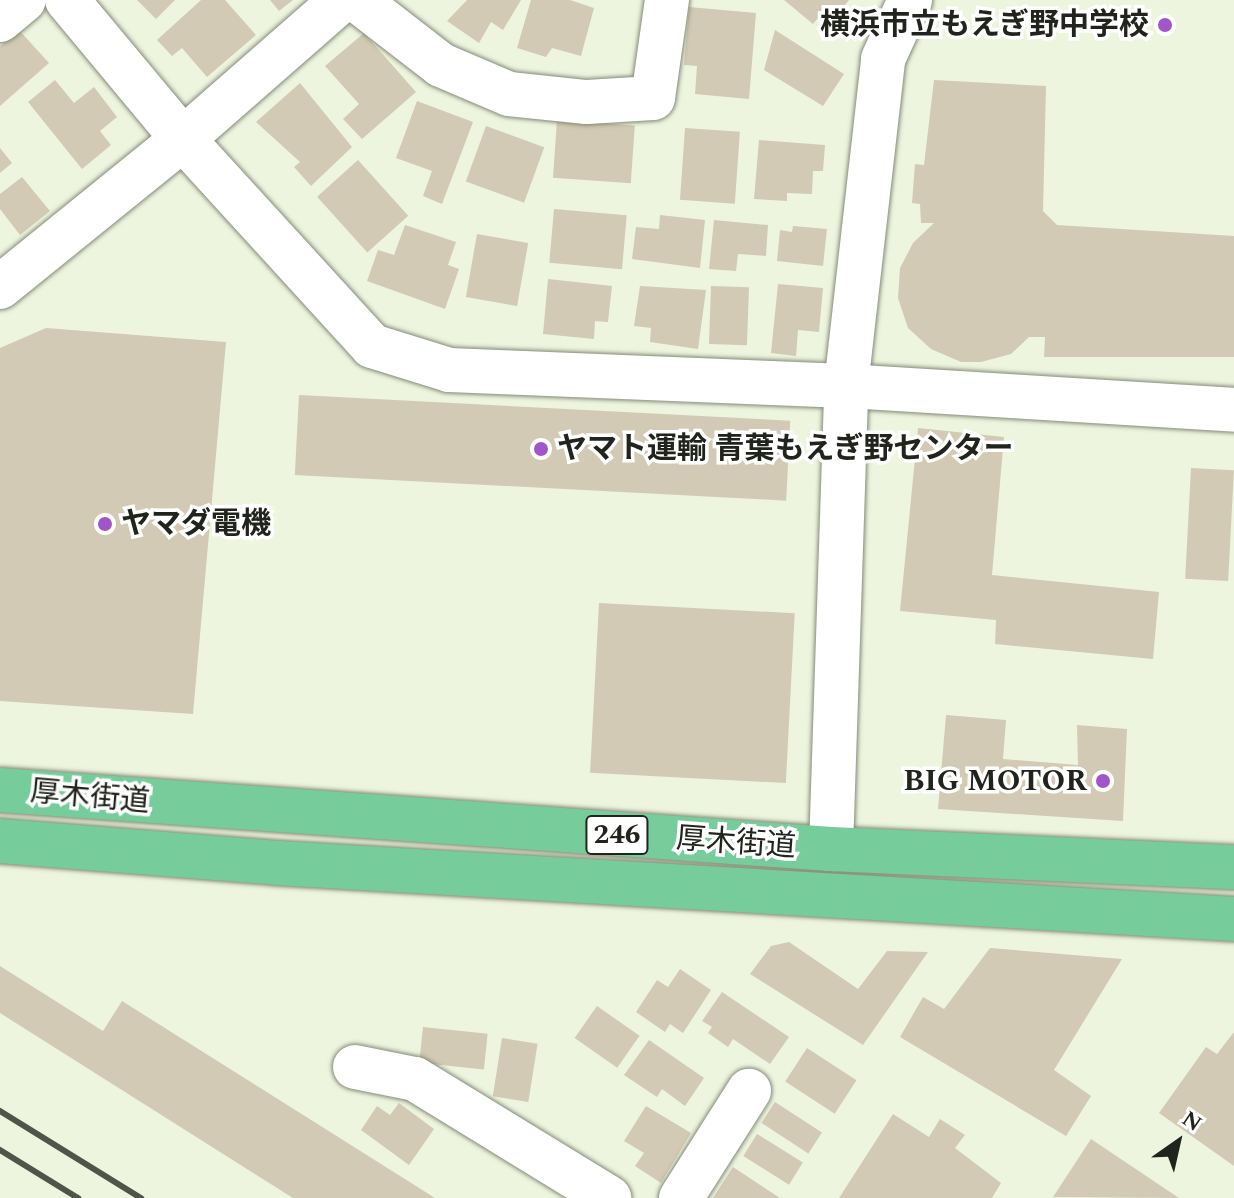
<!DOCTYPE html>
<meta charset="utf-8">
<style>
body{margin:0}
#map{position:relative;width:1234px;height:1198px;overflow:hidden;background:#edf5df;font-family:Spectral,"Noto Sans JP",serif}
div>[style]{position:absolute}
.building>*{inset:0;background:#d2cab4;transform-origin:0 0}
.roads{filter:drop-shadow(0 0 2px #848b77) drop-shadow(0 0 2px #848b77)}
.minor>*{height:44px;margin:-22px;padding:0 22px;transform-origin:22px;border-radius:22px;background:#fff}
.highway>*{height:44px;margin:-22px;padding:0 22px;transform-origin:22px;border-radius:22px;background:#76cd9b}
.rail>*{height:6px;margin:-3px;padding:0 3px;transform-origin:3px;border-radius:3px;background:#505449}
.dots>*{width:22px;height:22px;translate:-50% -50%;box-sizing:border-box;border:4px solid #fff;border-radius:50%}
span{translate:-50% -50%;white-space:nowrap;text-align:center;line-height:1.15;-webkit-text-stroke:7px #fff;paint-order:stroke}
.shield-label span{padding:2px 6px;background:#fff;border:2px solid;border-radius:6px;-webkit-text-stroke-width:0}
.shield-label{font-size:28px;color:#21241c;font-weight:700}
.poi-label{font-size:30px;color:#21241c;font-weight:700}
.right{translate:-100% -50%;text-align:right}
.left{translate:0 -50%;text-align:left}
.street-label{font-size:30px;color:#21241c}
.north{position:absolute;left:1138px;top:1102px;width:80px;height:80px;-webkit-text-stroke:6px #fff;paint-order:stroke;rotate:34deg;font-size:22px;font-weight:700;line-height:32px;text-align:center;color:#21241c}
.north::after{content:'';display:block;margin:auto;width:28px;height:36px;background:#21241c;clip-path:polygon(50% 0,100% 100%,50% 72%,0 100%)}
</style>
<div id="map">
<div class="building">
<div style="clip-path:polygon(137px 0,175px 0,156px 19px)"></div>
<div style="clip-path:polygon(201px 0,225px 0,256px 35px,207px 77px,182px 48px,172px 56px,157px 40px)"></div>
<div style="clip-path:polygon(270px 0,293px 0,279px 11px)"></div>
<div style="clip-path:polygon(467px 0,521px 0,503px 30px,491px 22px,479px 43px,447px 21px)"></div>
<div style="clip-path:polygon(531px 0,570px 0,594px 8px,581px 56px,552px 48px,546px 57px,517px 48px)"></div>
<div style="clip-path:polygon(784px 0,849px 0,833px 19px,823px 12px,813px 24px)"></div>
<div style="clip-path:polygon(689px 7px,756px 13px,749px 99px,695px 94px,697px 66px,684px 65px)"></div>
<div style="clip-path:polygon(19px 30px,49px 63px,0 106px,0 46px)"></div>
<div style="clip-path:polygon(775px 30px,844px 74px,823px 106px,764px 70px)"></div>
<div style="clip-path:polygon(364px 33px,416px 92px,362px 139px,343px 119px,359px 104px,325px 66px)"></div>
<div style="clip-path:polygon(55px 80px,74px 103px,94px 87px,117px 117px,100px 131px,111px 145px,82px 169px,28px 102px)"></div>
<div style="clip-path:polygon(934px 80px,1046px 86px,1043px 211px,1057px 225px,1234px 236px,1234px 357px,1044px 357px,1045px 337px,1029px 337px,1011px 354px,981px 362px,961px 362px,931px 349px,908px 328px,898px 298px,900px 268px,913px 243px,934px 223px,921px 223px,920px 204px,912px 203px,915px 164px,924px 165px)"></div>
<div style="clip-path:polygon(300px 83px,352px 147px,311px 186px,294px 167px,300px 162px,256px 122px)"></div>
<div style="clip-path:polygon(417px 101px,473px 122px,442px 204px,423px 196px,432px 171px,396px 158px)"></div>
<div style="left:557px;top:120px;width:78px;height:58px;rotate:4deg"></div>
<div style="left:486px;top:126px;width:62px;height:59px;rotate:20deg"></div>
<div style="left:685px;top:128px;width:55px;height:72px;rotate:4deg"></div>
<div style="clip-path:polygon(759px 140px,825px 145px,823px 171px,813px 171px,812px 194px,787px 193px,787px 201px,754px 199px)"></div>
<div style="clip-path:polygon(0 148px,12px 163px,0 173px)"></div>
<div style="left:358px;top:160px;width:75px;height:55px;rotate:48deg"></div>
<div style="clip-path:polygon(22px 177px,50px 211px,20px 235px,0 209px,0 194px)"></div>
<div style="left:554px;top:209px;width:73px;height:54px;rotate:5deg"></div>
<div style="clip-path:polygon(660px 215px,705px 220px,700px 268px,632px 259px,636px 227px,659px 229px)"></div>
<div style="clip-path:polygon(714px 220px,768px 225px,766px 256px,738px 254px,736px 271px,709px 269px)"></div>
<div style="clip-path:polygon(405px 225px,456px 242px,448px 265px,459px 269px,445px 309px,367px 281px,378px 250px,394px 255px)"></div>
<div style="clip-path:polygon(793px 226px,827px 229px,823px 266px,777px 261px,780px 230px,792px 232px)"></div>
<div style="left:477px;top:234px;width:52px;height:64px;rotate:10deg"></div>
<div style="clip-path:polygon(548px 279px,612px 286px,608px 322px,595px 321px,594px 339px,543px 334px)"></div>
<div style="clip-path:polygon(778px 284px,823px 288px,819px 332px,798px 330px,796px 356px,771px 353px)"></div>
<div style="clip-path:polygon(640px 286px,706px 290px,698px 349px,650px 342px,651px 328px,634px 326px)"></div>
<div style="left:711px;top:286px;width:38px;height:58px;rotate:2deg"></div>
<div style="clip-path:polygon(46px 328px,226px 342px,193px 714px,0 701px,0 348px)"></div>
<div style="left:299px;top:395px;width:492px;height:80px;rotate:3deg"></div>
<div style="clip-path:polygon(918px 428px,1004px 437px,992px 575px,1159px 592px,1153px 659px,995px 644px,996px 620px,900px 611px)"></div>
<div style="left:1191px;top:468px;width:43px;height:111px;rotate:3deg"></div>
<div style="left:599px;top:603px;width:196px;height:170px;rotate:3deg"></div>
<div style="clip-path:polygon(946px 715px,1006px 720px,1003px 759px,1078px 765px,1077px 725px,1127px 729px,1123px 821px,938px 809px)"></div>
<div style="clip-path:polygon(789px 942px,858px 989px,887px 951px,928px 952px,863px 1045px,750px 974px,771px 946px)"></div>
<div style="clip-path:polygon(990px 948px,1122px 959px,1054px 1070px,1091px 1096px,1066px 1136px,900px 1037px,923px 997px,944px 1009px)"></div>
<div style="clip-path:polygon(0 966px,103px 1031px,122px 1001px,435px 1198px,293px 1198px,0 1013px)"></div>
<div style="clip-path:polygon(680px 969px,711px 990px,683px 1033px,670px 1024px,665px 1032px,636px 1012px,657px 980px,668px 987px)"></div>
<div style="clip-path:polygon(722px 992px,789px 1037px,770px 1064px,733px 1039px,728px 1047px,708px 1033px,712px 1027px,702px 1021px)"></div>
<div style="left:597px;top:1006px;width:52px;height:39px;rotate:35deg"></div>
<div style="left:423px;top:1027px;width:65px;height:36px;rotate:6deg"></div>
<div style="clip-path:polygon(1234px 1032px,1234px 1166px,1159px 1113px,1206px 1047px,1217px 1054px)"></div>
<div style="left:502px;top:1038px;width:36px;height:59px;rotate:9deg"></div>
<div style="clip-path:polygon(649px 1040px,704px 1078px,685px 1106px,662px 1089px,657px 1097px,624px 1075px)"></div>
<div style="left:807px;top:1048px;width:59px;height:40px;rotate:33deg"></div>
<div style="left:775px;top:1102px;width:56px;height:25px;rotate:33deg"></div>
<div style="clip-path:polygon(399px 1103px,434px 1129px,409px 1165px,361px 1130px,377px 1106px,390px 1115px)"></div>
<div style="clip-path:polygon(646px 1106px,691px 1133px,661px 1183px,635px 1166px,644px 1153px,624px 1141px)"></div>
<div style="clip-path:polygon(893px 1114px,929px 1137px,940px 1119px,965px 1135px,955px 1148px,1001px 1183px,992px 1198px,839px 1198px)"></div>
<div style="left:757px;top:1134px;width:54px;height:26px;rotate:32deg"></div>
<div style="clip-path:polygon(1091px 1139px,1179px 1198px,1053px 1197px)"></div>
<div style="clip-path:polygon(733px 1167px,780px 1198px,713px 1198px)"></div>
</div>
<div class="roads">
<div class="minor">
<div style="left:67px;top:0;width:181px;rotate:50.2deg"></div>
<div style="left:183px;top:139px;width:280px;rotate:47.6deg"></div>
<div style="left:372px;top:346px;width:81px;rotate:17.3deg"></div>
<div style="left:449px;top:370px;width:397px;rotate:2.3deg"></div>
<div style="left:846px;top:386px;width:389px;rotate:3.5deg"></div>
<div style="left:357px;top:0;width:106px;rotate:37.7deg"></div>
<div style="left:441px;top:65px;width:74px;rotate:23.1deg"></div>
<div style="left:509px;top:94px;width:78px;rotate:5.9deg"></div>
<div style="left:587px;top:102px;width:66px;rotate:-3.5deg"></div>
<div style="left:653px;top:98px;width:99px;rotate:-81.9deg"></div>
<div style="left:0;top:20px;width:31px;rotate:-40deg"></div>
<div style="left:0;top:287px;width:235px;rotate:-39deg"></div>
<div style="left:183px;top:139px;width:211px;rotate:-41.2deg"></div>
<div style="left:831px;top:849px;width:463px;rotate:-88.1deg"></div>
<div style="left:846px;top:386px;width:329px;rotate:-83.5deg"></div>
<div style="left:883px;top:59px;width:65px;rotate:-65.4deg"></div>
<div style="left:355px;top:1067px;width:61px;rotate:11.3deg"></div>
<div style="left:415px;top:1079px;width:228px;rotate:31.5deg"></div>
<div style="left:681px;top:1198px;width:127px;rotate:-57.6deg"></div>
</div>
<div class="highway">
<div style="left:0;top:790px;width:833px;rotate:4.06deg"></div>
<div style="left:831px;top:849px;width:403px;rotate:2.6deg"></div>
<div style="left:0;top:841px;width:278px;rotate:4.5deg"></div>
<div style="left:277px;top:863px;width:959px;rotate:3.35deg"></div>
</div>
</div>
<div class="rail">
<div style="left:0;top:1111px;width:166px;rotate:31.7deg"></div>
<div style="left:0;top:1150px;width:92px;rotate:31.6deg"></div>
</div>
<div class="dots">
<div style="left:1165px;top:25px;background:#a055c8"></div>
<div style="left:541px;top:449px;background:#a055c8"></div>
<div style="left:105px;top:524px;background:#a055c8"></div>
<div style="left:1103px;top:781px;background:#a055c8"></div>
</div>
<div class="shield-label">
<span style="left:617px;top:835px">246</span>
</div>
<div class="poi-label">
<span class="right" style="left:1149px;top:25px">横浜市立もえぎ野中学校</span>
<span class="left" style="left:557px;top:449px">ヤマト運輸 青葉もえぎ野センター</span>
<span class="left" style="left:121px;top:524px">ヤマダ電機</span>
<span class="right" style="left:1087px;top:781px">BIG MOTOR</span>
</div>
<div class="street-label">
<span style="left:90px;top:797px;rotate:5deg">厚木街道</span>
<span style="left:736px;top:843px;rotate:4deg">厚木街道</span>
</div>
<div class="north">N</div>
</div>
